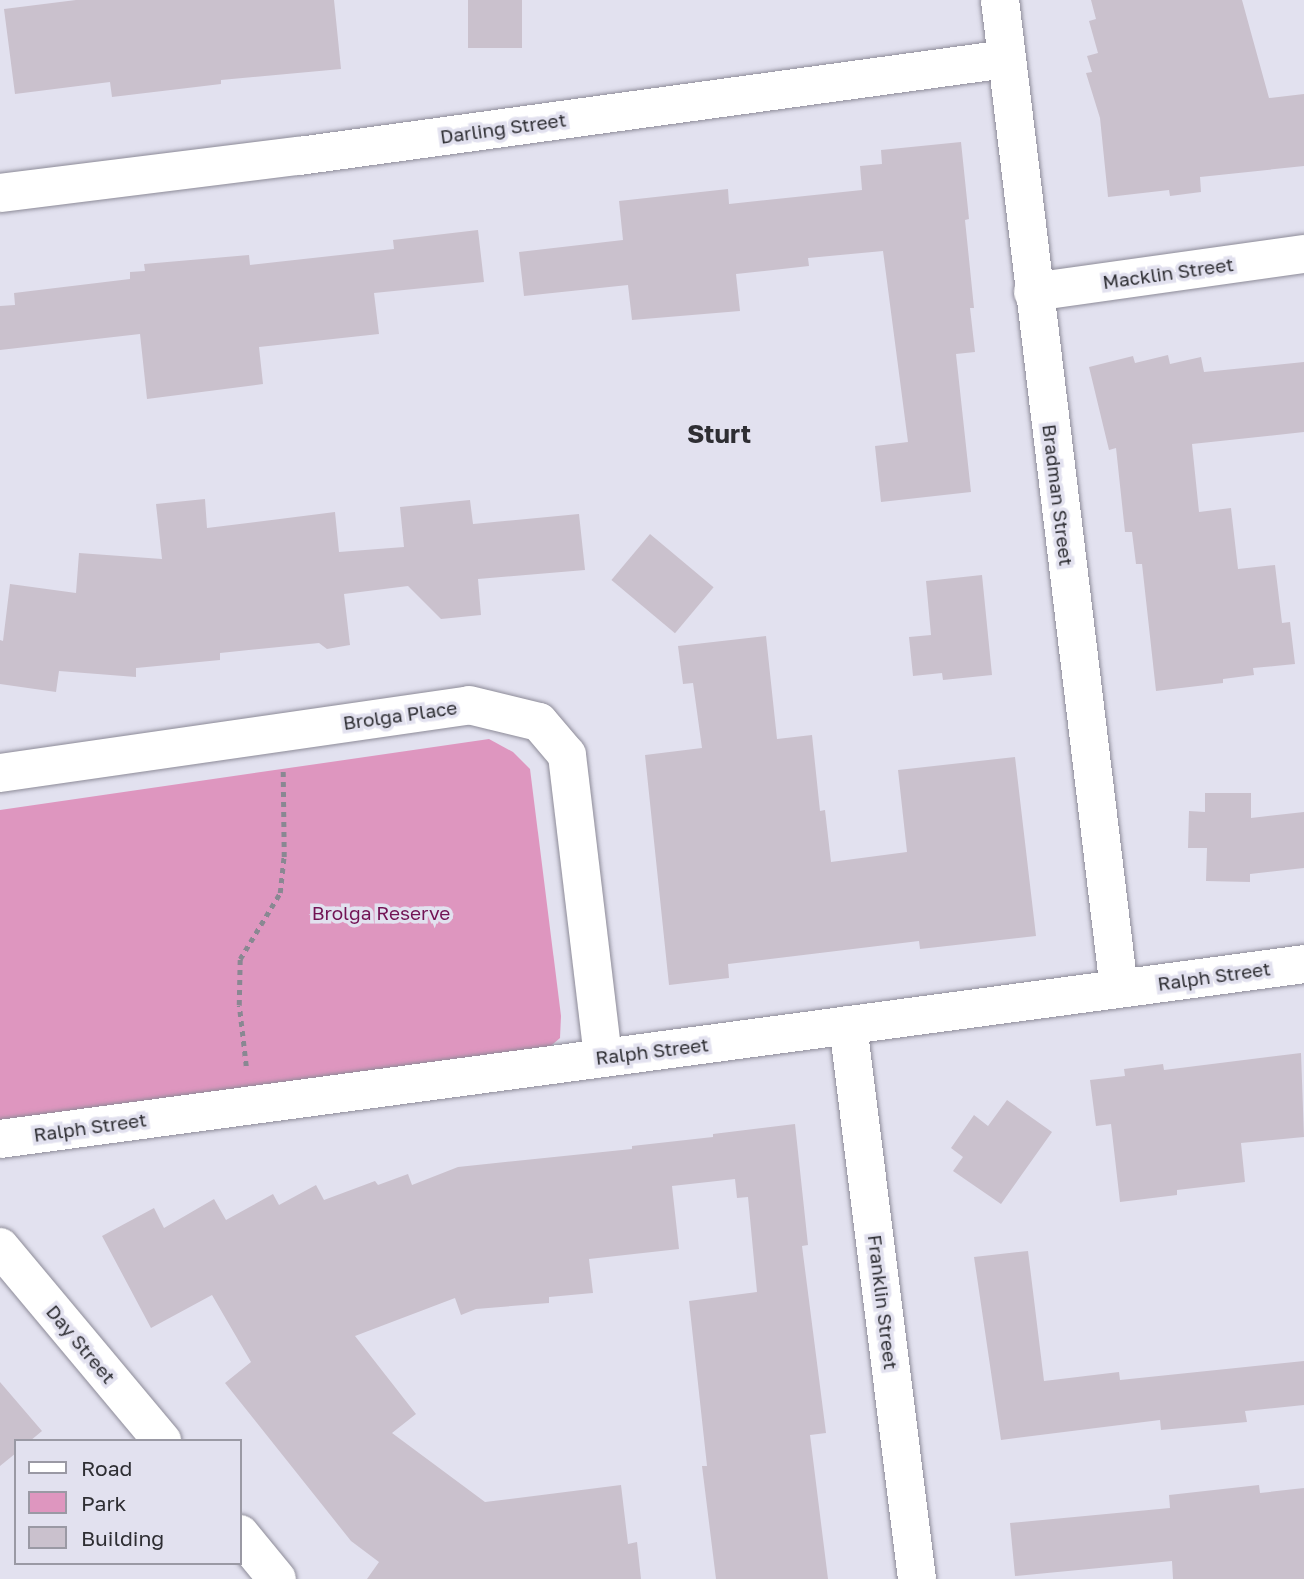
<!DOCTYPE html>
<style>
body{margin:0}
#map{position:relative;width:1304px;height:1579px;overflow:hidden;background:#e2e1ef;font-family:"Golos Text",sans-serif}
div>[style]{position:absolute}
.green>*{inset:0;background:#de96bf}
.building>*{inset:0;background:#cac1cd;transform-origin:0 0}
.path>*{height:4.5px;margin-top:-2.25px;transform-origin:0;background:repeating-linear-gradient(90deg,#898892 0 5px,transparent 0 10px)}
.roads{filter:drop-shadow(0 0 2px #8d8b98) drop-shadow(0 0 2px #8d8b98)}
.minor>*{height:38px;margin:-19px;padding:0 19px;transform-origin:19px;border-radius:19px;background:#fff}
span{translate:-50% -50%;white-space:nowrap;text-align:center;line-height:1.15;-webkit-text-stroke:7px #e2e1ef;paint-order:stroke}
.street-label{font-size:19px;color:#2e2e33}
.park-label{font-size:19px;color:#721354}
.district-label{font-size:26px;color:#2e2e33;font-weight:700}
.legend{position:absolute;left:14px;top:1439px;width:228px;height:126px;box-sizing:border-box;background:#e2e1ef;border:2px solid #9a99a4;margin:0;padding:9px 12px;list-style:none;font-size:21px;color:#2e2e33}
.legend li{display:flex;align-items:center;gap:14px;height:35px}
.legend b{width:35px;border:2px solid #9a99a4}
</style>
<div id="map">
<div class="green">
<div style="clip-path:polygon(489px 739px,513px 752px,530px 769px,561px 1016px,560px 1038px,546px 1050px,0 1120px,0 810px)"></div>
</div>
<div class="building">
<div style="clip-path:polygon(76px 0,334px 0,341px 69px,221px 80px,221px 84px,112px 97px,110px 82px,15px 94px,4px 9px)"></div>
<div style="left:468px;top:0;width:54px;height:48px"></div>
<div style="clip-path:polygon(1091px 0,1242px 0,1269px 98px,1304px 94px,1304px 166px,1200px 177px,1201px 192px,1170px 196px,1169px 190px,1108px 197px,1100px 118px,1086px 73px,1092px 72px,1087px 56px,1098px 53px,1089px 21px,1096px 19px)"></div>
<div style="clip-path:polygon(961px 142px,969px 219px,965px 220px,974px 308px,970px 308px,975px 352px,956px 354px,971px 492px,881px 502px,875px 446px,908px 442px,883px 251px,808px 258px,809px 266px,736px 274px,740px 311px,632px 320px,628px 285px,524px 296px,519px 252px,623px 240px,619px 201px,728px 189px,729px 204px,862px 190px,860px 166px,882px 164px,881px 150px)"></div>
<div style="clip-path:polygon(478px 230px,484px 282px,374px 293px,379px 334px,259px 347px,263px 384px,147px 399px,140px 334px,0 350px,0 306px,15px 305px,14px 293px,130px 279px,130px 272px,145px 271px,144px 264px,249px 255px,250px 265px,394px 249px,393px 240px)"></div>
<div style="clip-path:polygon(1168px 355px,1170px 364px,1201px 357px,1204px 372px,1304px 362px,1304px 432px,1192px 444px,1199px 512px,1231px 508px,1238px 569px,1275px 565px,1282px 623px,1290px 622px,1295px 664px,1253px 668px,1254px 675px,1223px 679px,1223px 683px,1156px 691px,1142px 564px,1136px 564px,1132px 532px,1125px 532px,1116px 448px,1109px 450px,1089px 367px,1133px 356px,1135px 363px)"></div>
<div style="clip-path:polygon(205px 499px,207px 528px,335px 512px,339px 552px,404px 547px,400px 507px,470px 500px,473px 524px,579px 514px,585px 570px,478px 579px,481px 615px,441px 619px,408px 586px,344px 594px,350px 645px,327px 649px,319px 643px,220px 653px,220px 660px,136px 668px,136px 677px,59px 671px,56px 692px,0 684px,0 640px,3px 641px,10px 584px,76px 593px,79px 553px,162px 559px,156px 504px)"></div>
<div style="left:650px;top:534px;width:83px;height:60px;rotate:40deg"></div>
<div style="clip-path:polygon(982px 575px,992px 675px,943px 680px,942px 673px,913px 676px,909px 637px,931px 635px,926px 581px)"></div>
<div style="clip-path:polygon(766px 636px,777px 739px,812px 735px,820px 811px,825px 810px,831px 862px,907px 852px,898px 770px,1015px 757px,1036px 936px,920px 949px,919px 941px,728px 964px,729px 978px,669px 985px,645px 755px,702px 748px,693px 683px,683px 684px,678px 646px)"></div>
<div style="clip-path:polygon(1205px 793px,1251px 793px,1251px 818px,1304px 812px,1304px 868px,1250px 874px,1250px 882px,1206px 881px,1207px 848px,1188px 848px,1189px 811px,1205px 812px)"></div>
<div style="clip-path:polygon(1301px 1053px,1304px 1137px,1241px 1143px,1245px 1182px,1177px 1190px,1177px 1195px,1120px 1202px,1111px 1124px,1096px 1126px,1090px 1080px,1125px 1076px,1124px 1069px,1163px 1064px,1164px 1070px)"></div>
<div style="clip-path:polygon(1007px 1100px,1052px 1132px,1001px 1204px,953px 1171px,963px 1157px,951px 1148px,974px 1115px,988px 1126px)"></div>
<div style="clip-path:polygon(795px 1124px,808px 1245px,802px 1246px,826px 1433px,810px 1435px,828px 1579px,716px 1579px,702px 1466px,707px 1466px,689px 1301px,757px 1292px,748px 1197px,737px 1198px,735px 1179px,672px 1186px,679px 1249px,589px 1259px,593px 1293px,549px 1297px,549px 1303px,476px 1309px,461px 1315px,455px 1298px,355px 1336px,416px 1414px,392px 1433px,485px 1502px,621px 1485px,628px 1544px,637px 1542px,641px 1579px,367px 1579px,379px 1562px,351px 1541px,225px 1383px,251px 1362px,212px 1295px,151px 1328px,102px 1236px,154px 1208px,164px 1228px,214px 1199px,226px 1220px,273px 1194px,279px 1205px,316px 1185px,324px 1200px,375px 1181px,378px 1185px,408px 1174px,412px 1185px,458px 1167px,632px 1149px,632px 1146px,713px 1137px,713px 1134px)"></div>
<div style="clip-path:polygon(1028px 1251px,1044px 1381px,1119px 1372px,1120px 1380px,1304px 1361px,1304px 1405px,1245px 1411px,1247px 1422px,1161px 1430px,1160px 1420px,1001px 1440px,974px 1257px)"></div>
<div style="clip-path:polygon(0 1382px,42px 1431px,30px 1441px,16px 1441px,16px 1453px,0 1466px)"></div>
<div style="clip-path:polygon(1259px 1485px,1260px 1493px,1304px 1488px,1304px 1579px,1173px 1579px,1172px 1561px,1015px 1576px,1010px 1523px,1170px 1508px,1169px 1495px)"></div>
</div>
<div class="path">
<div style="left:246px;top:1066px;width:61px;rotate:-96.5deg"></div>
<div style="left:239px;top:1005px;width:46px;rotate:-88.8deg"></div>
<div style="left:240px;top:959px;width:77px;rotate:-58.8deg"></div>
<div style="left:280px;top:893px;width:36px;rotate:-84deg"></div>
<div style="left:284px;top:857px;width:86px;rotate:-90.7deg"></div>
</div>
<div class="roads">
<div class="minor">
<div style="left:1000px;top:0;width:996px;rotate:83.14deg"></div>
<div style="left:0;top:193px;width:301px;rotate:-7.1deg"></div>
<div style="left:299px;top:156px;width:714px;rotate:-7.81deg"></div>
<div style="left:1033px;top:292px;width:274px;rotate:-8deg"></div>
<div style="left:0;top:773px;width:474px;rotate:-8.2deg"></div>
<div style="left:469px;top:705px;width:72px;rotate:13.7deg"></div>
<div style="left:539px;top:722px;width:43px;rotate:49.7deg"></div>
<div style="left:567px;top:755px;width:304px;rotate:83.2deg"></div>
<div style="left:848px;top:1025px;width:558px;rotate:82.9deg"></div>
<div style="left:0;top:1139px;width:1316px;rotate:-7.64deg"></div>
<div style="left:0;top:1247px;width:253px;rotate:50.1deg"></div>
<div style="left:240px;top:1534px;width:58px;rotate:50.6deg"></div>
</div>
</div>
<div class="street-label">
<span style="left:503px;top:128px;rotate:-8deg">Darling Street</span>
<span style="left:1168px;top:273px;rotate:-8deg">Macklin Street</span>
<span style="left:1058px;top:495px;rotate:83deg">Bradman Street</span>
<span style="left:400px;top:715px;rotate:-8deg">Brolga Place</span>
<span style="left:1214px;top:976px;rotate:-8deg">Ralph Street</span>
<span style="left:652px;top:1051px;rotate:-7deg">Ralph Street</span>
<span style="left:90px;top:1127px;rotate:-8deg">Ralph Street</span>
<span style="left:883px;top:1302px;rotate:83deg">Franklin Street</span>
<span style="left:81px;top:1344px;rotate:50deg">Day Street</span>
</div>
<div class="park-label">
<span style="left:381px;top:913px">Brolga Reserve</span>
</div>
<div class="district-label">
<span style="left:719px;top:434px">Sturt</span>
</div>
<ul class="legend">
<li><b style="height:9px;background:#fff"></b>Road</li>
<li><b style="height:19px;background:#de96bf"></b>Park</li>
<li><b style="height:19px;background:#cac1cd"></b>Building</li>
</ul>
</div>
